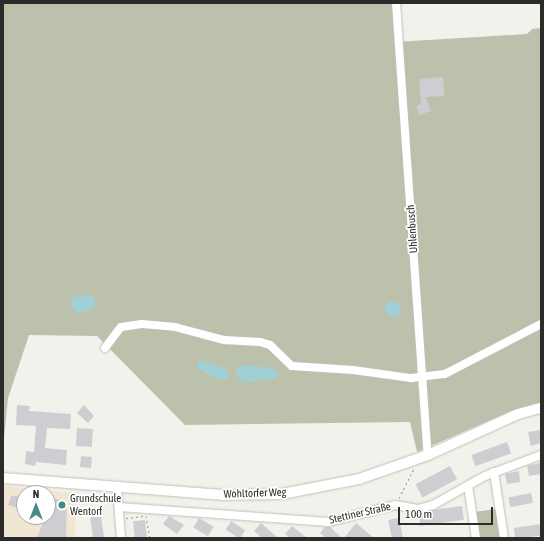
<!DOCTYPE html>
<meta charset="utf-8">
<style>
body{margin:0}
#map{position:relative;width:544px;height:541px;overflow:hidden;background:#f3f1eb;font-family:"Asap Condensed",sans-serif}
div>[style]{position:absolute}
.education>*{inset:0;background:#f0e6d1}
.green>*{inset:0;background:#bcc1ab;transform-origin:0 0}
.water>*{inset:0;background:#a0d0d5}
.round{border-radius:50%}
.building>*{inset:0;background:#d0cdd2;transform-origin:0 0}
.path>*{height:1px;margin-top:-0.5px;transform-origin:0;background:repeating-linear-gradient(90deg,#989692 0 2px,transparent 0 5px)}
.roads{filter:drop-shadow(0 0 1px #c1bfb9) drop-shadow(0 0 1px #c1bfb9)}
.minor>*{height:8px;margin:-4px;padding:0 4px;transform-origin:4px;border-radius:4px;background:#fff}
.major>*{height:10px;margin:-5px;padding:0 5px;transform-origin:5px;border-radius:5px;background:#fff}
.dots>*{width:11px;height:11px;translate:-50% -50%;box-sizing:border-box;border:2px solid #fff;border-radius:50%}
span{translate:-50% -50%;white-space:nowrap;text-align:center;line-height:1.15;-webkit-text-stroke:3.5px #fff;paint-order:stroke}
.street-label{font-size:11px;color:#2c2b29}
.poi-label{font-size:11px;color:#2c2b29}
.left{translate:0 -50%;text-align:left}
.frame{position:absolute;inset:0;border:4px solid #2c2b29;pointer-events:none}
.north{position:absolute;left:16px;top:485px;width:40px;height:40px;box-sizing:border-box;background:#fff;border:1px solid #abaaa9;border-radius:50%;rotate:0deg;font-size:11px;font-weight:700;line-height:16px;text-align:center;color:#2c2b29}
.north::after{content:'';display:block;margin:auto;width:14px;height:18px;background:#448b86;clip-path:polygon(50% 0,100% 100%,50% 72%,0 100%)}
.scale{position:absolute;left:398px;top:507px;width:95px;height:18px;box-sizing:border-box;border:2px solid #2c2b29;border-top:0;padding-left:5px;font-size:12px;line-height:14px;white-space:nowrap;color:#2c2b29;-webkit-text-stroke:3px #fff;paint-order:stroke}
</style>
<div id="map">
<div class="education">
<div style="clip-path:polygon(evenodd,3px 486px,76px 493px,75px 538px,3px 538px,3px 486px,24px 493px,48px 493px,48px 517px,24px 517px,24px 493px)"></div>
</div>
<div class="green">
<div style="clip-path:polygon(3px 3px,392px 3px,395px 42px,527px 34px,532px 29px,541px 28px,541px 403px,511px 411px,417px 452px,410px 422px,185px 425px,97px 336px,29px 335px,8px 398px,3px 449px)"></div>
<div style="left:496px;top:509px;width:29px;height:20px;rotate:82deg"></div>
</div>
<div class="water">
<div style="clip-path:polygon(90px 294px,95px 299px,94px 308px,77px 314px,71px 304px,71px 298px)"></div>
<div class="round" style="left:385px;top:301px;width:16px;height:16px"></div>
<div style="clip-path:polygon(199px 360px,223px 367px,228px 371px,229px 379px,217px 379px,207px 374px,197px 367px)"></div>
<div style="clip-path:polygon(244px 365px,271px 368px,279px 373px,277px 378px,248px 382px,239px 379px,236px 373px,237px 367px)"></div>
</div>
<div class="building">
<div style="clip-path:polygon(443px 77px,444px 96px,426px 97px,431px 111px,419px 115px,416px 106px,421px 104px,419px 79px)"></div>
<div style="clip-path:polygon(17px 405px,30px 406px,29px 411px,71px 414px,70px 429px,47px 428px,45px 448px,67px 450px,66px 465px,36px 462px,35px 466px,25px 464px,26px 451px,34px 452px,36px 426px,16px 425px)"></div>
<div style="clip-path:polygon(84px 405px,94px 416px,88px 423px,77px 413px)"></div>
<div style="left:77px;top:428px;width:16px;height:18px;rotate:4deg"></div>
<div style="clip-path:polygon(541px 430px,541px 443px,531px 446px,528px 432px)"></div>
<div style="left:507px;top:442px;width:12px;height:38px;rotate:70deg"></div>
<div style="left:81px;top:456px;width:11px;height:11px;rotate:5deg"></div>
<div style="clip-path:polygon(540px 463px,541px 474px,529px 476px,527px 466px)"></div>
<div style="left:450px;top:466px;width:15px;height:39px;rotate:62deg"></div>
<div style="clip-path:polygon(519px 471px,520px 482px,507px 484px,505px 474px)"></div>
<div style="left:531px;top:493px;width:10px;height:23px;rotate:79deg"></div>
<div style="clip-path:polygon(11px 496px,24px 496px,24px 510px,8px 505px)"></div>
<div style="clip-path:polygon(48px 497px,67px 502px,66px 538px,37px 538px,45px 517px,48px 517px)"></div>
<div style="left:462px;top:506px;width:14px;height:44px;rotate:82deg"></div>
<div style="left:101px;top:516px;width:22px;height:11px;rotate:82deg"></div>
<div style="clip-path:polygon(169px 516px,184px 525px,177px 534px,163px 524px)"></div>
<div style="left:199px;top:518px;width:17px;height:11px;rotate:31deg"></div>
<div style="clip-path:polygon(399px 518px,403px 538px,392px 538px,388px 520px)"></div>
<div style="left:145px;top:520px;width:18px;height:12px;rotate:84deg"></div>
<div style="left:231px;top:521px;width:17px;height:10px;rotate:33deg"></div>
<div style="clip-path:polygon(261px 523px,278px 538px,262px 538px,254px 531px)"></div>
<div style="clip-path:polygon(356px 523px,374px 538px,344px 538px)"></div>
<div style="clip-path:polygon(541px 524px,541px 536px,515px 538px,514px 528px)"></div>
<div style="clip-path:polygon(292px 526px,307px 538px,290px 538px,285px 534px)"></div>
<div style="clip-path:polygon(325px 527px,330px 527px,342px 538px,326px 538px,320px 533px)"></div>
</div>
<div class="path">
<div style="left:399px;top:498px;width:33px;rotate:-63deg"></div>
<div style="left:146px;top:516px;width:22px;rotate:80deg"></div>
<div style="left:126px;top:518px;width:17px;rotate:-7deg"></div>
</div>
<div class="roads">
<div class="minor">
<div style="left:396px;top:3px;width:453px;rotate:86deg"></div>
<div style="left:105px;top:348px;width:26px;rotate:-53deg"></div>
<div style="left:121px;top:327px;width:21px;rotate:-8deg"></div>
<div style="left:142px;top:324px;width:33px;rotate:5deg"></div>
<div style="left:175px;top:327px;width:51px;rotate:14.9deg"></div>
<div style="left:224px;top:340px;width:36px;rotate:3deg"></div>
<div style="left:260px;top:342px;width:10px;rotate:17deg"></div>
<div style="left:270px;top:345px;width:30px;rotate:44deg"></div>
<div style="left:292px;top:366px;width:61px;rotate:3.8deg"></div>
<div style="left:353px;top:370px;width:59px;rotate:7.9deg"></div>
<div style="left:411px;top:378px;width:34px;rotate:-7deg"></div>
<div style="left:445px;top:374px;width:108px;rotate:-27.5deg"></div>
<div style="left:494px;top:472px;width:67px;rotate:81.4deg"></div>
<div style="left:468px;top:486px;width:53px;rotate:81.3deg"></div>
<div style="left:117px;top:488px;width:50px;rotate:85.4deg"></div>
<div style="left:119px;top:507px;width:210px;rotate:4.1deg"></div>
<div style="left:328px;top:522px;width:69px;rotate:-14.2deg"></div>
<div style="left:395px;top:505px;width:23px;rotate:10deg"></div>
<div style="left:418px;top:509px;width:16px;rotate:-15deg"></div>
<div style="left:433px;top:505px;width:60px;rotate:-29.1deg"></div>
<div style="left:485px;top:476px;width:60px;rotate:-20.6deg"></div>
</div>
<div class="major">
<div style="left:3px;top:478px;width:220px;rotate:4.4deg"></div>
<div style="left:222px;top:495px;width:60px;rotate:-1deg"></div>
<div style="left:282px;top:494px;width:78px;rotate:-11deg"></div>
<div style="left:359px;top:479px;width:73px;rotate:-19.2deg"></div>
<div style="left:428px;top:455px;width:99px;rotate:-24.5deg"></div>
<div style="left:518px;top:414px;width:24px;rotate:-15deg"></div>
</div>
</div>
<div class="dots">
<div style="left:62px;top:505px;background:#448b86"></div>
</div>
<div class="street-label">
<span style="left:412px;top:229px;rotate:-94deg">Uhlenbusch</span>
<span style="left:255px;top:493px;rotate:-2deg">Wohltorfer Weg</span>
<span style="left:360px;top:513px;rotate:-13deg">Stettiner Straße</span>
</div>
<div class="poi-label">
<span class="left" style="left:70px;top:505px">Grundschule<br>Wentorf</span>
</div>
<div class="frame"></div>
<div class="north">N</div>
<div class="scale">100 m</div>
</div>
